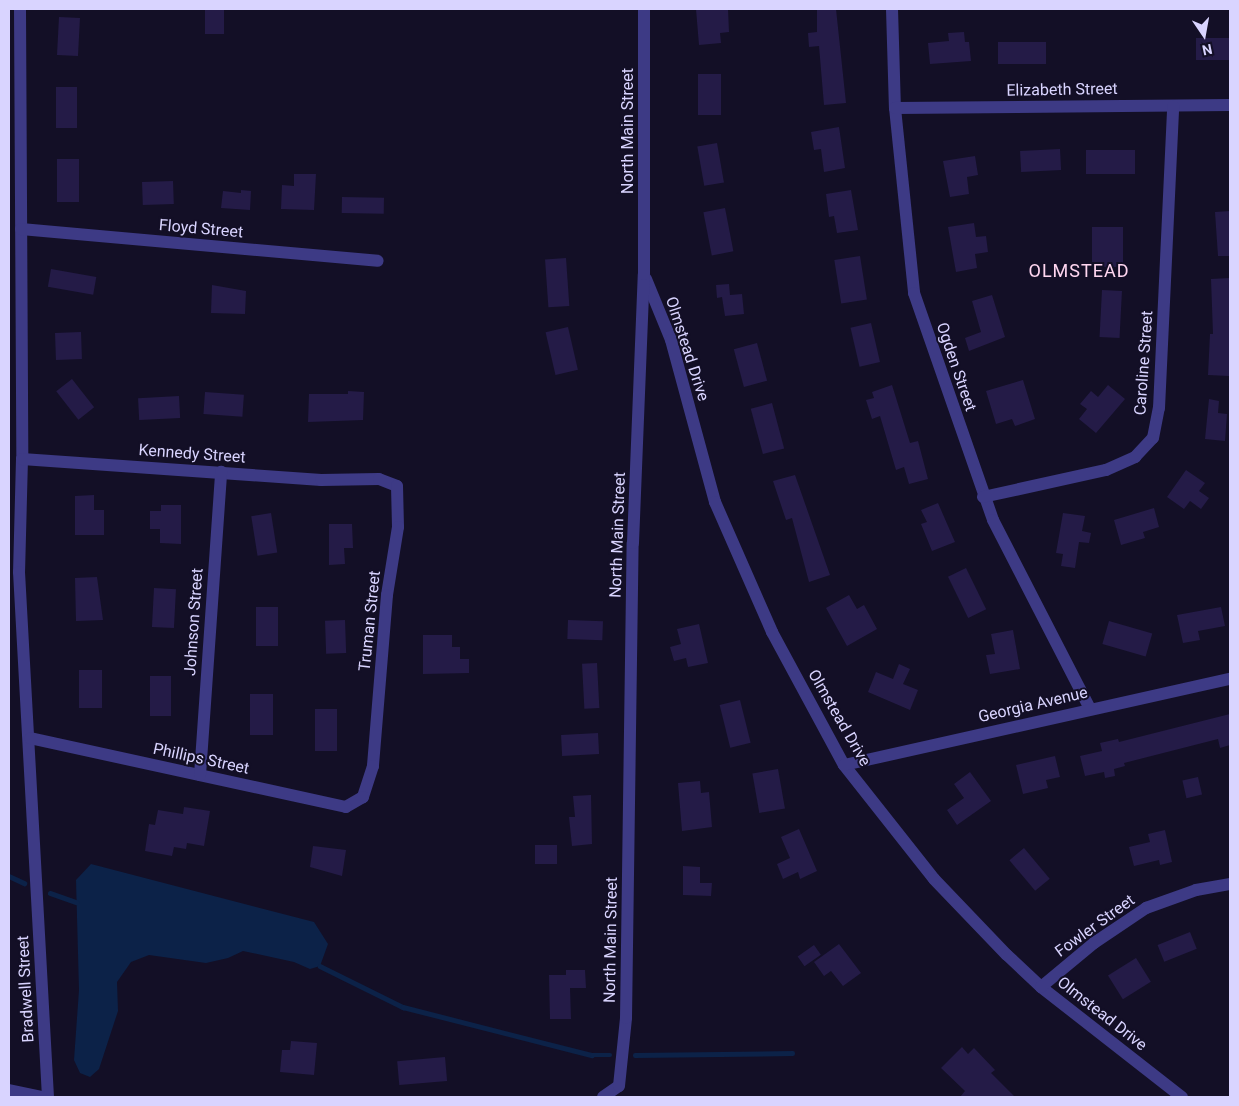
<!DOCTYPE html>
<style>
body{margin:0}
#map{position:relative;width:1239px;height:1106px;overflow:hidden;background:#130f26;font-family:Roboto,sans-serif}
div>[style]{position:absolute}
.water>*{inset:0;background:#0c2248}
.stream>*{height:4.5px;margin:-2.25px;padding:0 2.25px;transform-origin:2.25px;border-radius:2.25px;background:#0c2248}
.building>*{inset:0;background:#241b47;transform-origin:0 0}
.minor>*{height:12px;margin:-6px;padding:0 6px;transform-origin:6px;border-radius:6px;background:#3d3a85}
span{translate:-50% -50%;white-space:nowrap;text-align:center;line-height:1.15;-webkit-text-stroke:4px #130f26;paint-order:stroke}
.street-label{font-size:16px;color:#d9d4ff}
.neighbourhood-label{font-size:18px;color:#ffd6f0;letter-spacing:1px}
.frame{position:absolute;inset:0;border:10px solid #d9d4ff;pointer-events:none}
.north{position:absolute;left:1179px;top:10px;width:50px;height:50px;-webkit-text-stroke:4px #130f26;paint-order:stroke;rotate:168deg;font-size:14px;font-weight:700;line-height:20px;text-align:center;color:#d9d4ff}
.north::after{content:'';display:block;margin:auto;width:18px;height:22px;background:#d9d4ff;clip-path:polygon(50% 0,100% 100%,50% 72%,0 100%)}
</style>
<div id="map">
<div class="water">
<div style="clip-path:polygon(91px 864px,314px 922px,328px 944px,320px 966px,310px 969px,294px 962px,243px 951px,228px 958px,206px 963px,149px 955px,131px 962px,117px 982px,118px 1011px,99px 1069px,90px 1077px,80px 1073px,74px 1060px,79px 990px,76px 880px)"></div>
</div>
<div class="stream">
<div style="left:9px;top:876px;width:17px;rotate:25deg"></div>
<div style="left:50px;top:893px;width:28px;rotate:19deg"></div>
<div style="left:320px;top:966px;width:93px;rotate:26.3deg"></div>
<div style="left:403px;top:1007px;width:195px;rotate:14.3deg"></div>
<div style="left:592px;top:1055px;width:18px"></div>
<div style="left:635px;top:1055px;width:157px;rotate:-0.7deg"></div>
</div>
<div class="building">
<div style="left:205px;top:9px;width:19px;height:25px"></div>
<div style="clip-path:polygon(696px 9px,728px 9px,729px 32px,720px 33px,721px 43px,699px 45px)"></div>
<div style="clip-path:polygon(817px 9px,836px 9px,846px 103px,824px 105px,819px 46px,809px 47px,808px 33px,817px 32px)"></div>
<div style="left:59px;top:17px;width:21px;height:38px;rotate:3deg"></div>
<div style="clip-path:polygon(964px 32px,965px 42px,969px 42px,971px 61px,930px 64px,928px 43px,949px 41px,948px 33px)"></div>
<div style="left:1196px;top:38px;width:34px;height:22px"></div>
<div style="left:998px;top:42px;width:48px;height:22px"></div>
<div style="left:698px;top:74px;width:23px;height:41px"></div>
<div style="left:56px;top:87px;width:21px;height:41px"></div>
<div style="clip-path:polygon(839px 127px,845px 168px,824px 172px,821px 149px,814px 150px,811px 132px)"></div>
<div style="left:717px;top:143px;width:40px;height:20px;rotate:80deg"></div>
<div style="left:1060px;top:149px;width:21px;height:40px;rotate:87deg"></div>
<div style="left:1086px;top:150px;width:49px;height:24px"></div>
<div style="clip-path:polygon(975px 156px,978px 175px,967px 177px,969px 194px,950px 197px,943px 161px)"></div>
<div style="left:57px;top:159px;width:22px;height:43px"></div>
<div style="clip-path:polygon(294px 174px,316px 174px,314px 210px,281px 209px,282px 185px,294px 186px)"></div>
<div style="left:173px;top:181px;width:23px;height:31px;rotate:88deg"></div>
<div style="clip-path:polygon(241px 190px,251px 191px,250px 210px,221px 208px,223px 191px,241px 193px)"></div>
<div style="clip-path:polygon(851px 190px,858px 230px,837px 233px,834px 216px,829px 217px,826px 194px)"></div>
<div style="left:342px;top:197px;width:42px;height:16px;rotate:1deg"></div>
<div style="left:725px;top:208px;width:44px;height:22px;rotate:79deg"></div>
<div style="clip-path:polygon(1230px 211px,1230px 256px,1218px 256px,1215px 212px)"></div>
<div style="clip-path:polygon(974px 223px,976px 237px,986px 236px,988px 252px,975px 254px,977px 268px,956px 272px,948px 227px)"></div>
<div style="left:1123px;top:227px;width:40px;height:31px;rotate:90deg"></div>
<div style="left:860px;top:256px;width:44px;height:26px;rotate:81deg"></div>
<div style="left:566px;top:258px;width:48px;height:21px;rotate:86deg"></div>
<div style="left:51px;top:269px;width:46px;height:18px;rotate:10deg"></div>
<div style="clip-path:polygon(1230px 278px,1229px 376px,1208px 375px,1210px 334px,1213px 334px,1211px 279px)"></div>
<div style="clip-path:polygon(729px 284px,730px 295px,742px 294px,744px 314px,725px 316px,722px 297px,717px 298px,716px 285px)"></div>
<div style="clip-path:polygon(212px 285px,246px 291px,245px 314px,211px 313px)"></div>
<div style="left:1102px;top:290px;width:20px;height:47px;rotate:3deg"></div>
<div style="clip-path:polygon(992px 295px,1005px 337px,969px 351px,965px 338px,981px 332px,972px 301px)"></div>
<div style="left:871px;top:323px;width:40px;height:21px;rotate:77deg"></div>
<div style="left:568px;top:327px;width:44px;height:23px;rotate:77deg"></div>
<div style="left:81px;top:332px;width:27px;height:26px;rotate:88deg"></div>
<div style="left:757px;top:343px;width:39px;height:24px;rotate:75deg"></div>
<div style="left:72px;top:379px;width:36px;height:20px;rotate:52deg"></div>
<div style="clip-path:polygon(1023px 380px,1035px 419px,1015px 426px,1012px 419px,996px 424px,986px 391px)"></div>
<div style="clip-path:polygon(892px 385px,910px 443px,918px 441px,928px 479px,909px 484px,904px 467px,896px 470px,880px 416px,872px 419px,866px 400px,874px 398px,872px 392px)"></div>
<div style="clip-path:polygon(1108px 385px,1125px 399px,1096px 433px,1079px 419px,1087px 409px,1080px 404px,1091px 391px,1098px 397px)"></div>
<div style="clip-path:polygon(348px 391px,364px 392px,363px 420px,308px 422px,309px 394px,348px 394px)"></div>
<div style="left:205px;top:392px;width:39px;height:22px;rotate:4deg"></div>
<div style="left:179px;top:396px;width:22px;height:41px;rotate:87deg"></div>
<div style="clip-path:polygon(1209px 399px,1219px 401px,1218px 413px,1227px 414px,1225px 441px,1205px 439px)"></div>
<div style="left:772px;top:403px;width:47px;height:22px;rotate:75deg"></div>
<div style="clip-path:polygon(1186px 470px,1205px 483px,1199px 491px,1209px 498px,1201px 509px,1190px 501px,1184px 509px,1167px 497px)"></div>
<div style="clip-path:polygon(795px 475px,830px 575px,809px 582px,792px 518px,786px 520px,773px 481px)"></div>
<div style="clip-path:polygon(94px 495px,94px 510px,104px 510px,104px 535px,75px 535px,75px 496px)"></div>
<div style="clip-path:polygon(938px 503px,955px 542px,932px 551px,921px 524px,927px 522px,921px 510px)"></div>
<div style="clip-path:polygon(161px 505px,181px 505px,181px 544px,160px 543px,160px 529px,150px 529px,150px 511px,161px 511px)"></div>
<div style="clip-path:polygon(1154px 508px,1159px 527px,1143px 532px,1145px 538px,1121px 545px,1114px 520px)"></div>
<div style="left:271px;top:513px;width:40px;height:20px;rotate:81deg"></div>
<div style="clip-path:polygon(1063px 513px,1085px 516px,1082px 531px,1091px 533px,1089px 543px,1079px 542px,1075px 568px,1061px 566px,1063px 554px,1056px 553px)"></div>
<div style="clip-path:polygon(329px 524px,352px 524px,353px 548px,344px 548px,345px 564px,329px 565px)"></div>
<div style="left:966px;top:568px;width:46px;height:20px;rotate:64deg"></div>
<div style="clip-path:polygon(97px 577px,103px 620px,76px 621px,75px 578px)"></div>
<div style="left:154px;top:588px;width:22px;height:39px;rotate:3deg"></div>
<div style="clip-path:polygon(849px 595px,857px 609px,864px 605px,877px 629px,847px 646px,826px 608px)"></div>
<div style="left:256px;top:607px;width:22px;height:39px"></div>
<div style="clip-path:polygon(1221px 607px,1225px 626px,1198px 631px,1200px 640px,1183px 643px,1177px 615px)"></div>
<div style="left:345px;top:620px;width:33px;height:20px;rotate:88deg"></div>
<div style="left:568px;top:620px;width:35px;height:19px;rotate:2deg"></div>
<div style="left:1109px;top:621px;width:45px;height:24px;rotate:16deg"></div>
<div style="clip-path:polygon(699px 624px,708px 663px,688px 667px,686px 658px,674px 661px,670px 647px,681px 644px,677px 629px)"></div>
<div style="clip-path:polygon(1013px 630px,1020px 669px,990px 674px,986px 655px,995px 654px,991px 634px)"></div>
<div style="clip-path:polygon(423px 635px,452px 635px,452px 647px,460px 647px,460px 659px,469px 659px,469px 673px,423px 674px)"></div>
<div style="left:597px;top:663px;width:45px;height:15px;rotate:87deg"></div>
<div style="clip-path:polygon(899px 664px,910px 669px,903px 684px,918px 690px,910px 710px,868px 692px,876px 672px,893px 679px)"></div>
<div style="left:79px;top:670px;width:23px;height:38px"></div>
<div style="left:150px;top:676px;width:21px;height:40px"></div>
<div style="left:250px;top:694px;width:23px;height:41px"></div>
<div style="left:740px;top:700px;width:44px;height:21px;rotate:76deg"></div>
<div style="left:315px;top:709px;width:22px;height:42px"></div>
<div style="clip-path:polygon(1230px 714px,1230px 745px,1220px 748px,1218px 739px,1124px 763px,1125px 766px,1114px 769px,1115px 776px,1105px 778px,1104px 772px,1085px 776px,1080px 756px,1102px 751px,1100px 743px,1118px 739px,1119px 742px)"></div>
<div style="left:598px;top:733px;width:21px;height:37px;rotate:87deg"></div>
<div style="clip-path:polygon(1055px 756px,1060px 777px,1046px 780px,1048px 788px,1023px 794px,1016px 765px)"></div>
<div style="left:778px;top:769px;width:40px;height:26px;rotate:80deg"></div>
<div style="clip-path:polygon(970px 772px,991px 801px,957px 825px,947px 810px,964px 798px,954px 784px)"></div>
<div style="left:1198px;top:777px;width:18px;height:16px;rotate:77deg"></div>
<div style="clip-path:polygon(700px 781px,701px 793px,709px 792px,712px 827px,682px 831px,678px 783px)"></div>
<div style="clip-path:polygon(591px 795px,592px 844px,572px 846px,569px 817px,575px 817px,573px 796px)"></div>
<div style="clip-path:polygon(184px 807px,210px 811px,204px 846px,187px 843px,186px 849px,174px 847px,172px 856px,145px 851px,149px 824px,155px 825px,158px 810px,183px 814px)"></div>
<div style="clip-path:polygon(799px 829px,817px 871px,800px 879px,798px 872px,783px 879px,777px 864px,790px 858px,781px 837px)"></div>
<div style="clip-path:polygon(1165px 830px,1172px 862px,1160px 865px,1159px 860px,1134px 866px,1129px 847px,1150px 842px,1148px 834px)"></div>
<div style="left:535px;top:845px;width:22px;height:19px"></div>
<div style="clip-path:polygon(313px 846px,346px 850px,342px 876px,310px 867px)"></div>
<div style="left:1024px;top:848px;width:40px;height:19px;rotate:50deg"></div>
<div style="clip-path:polygon(683px 866px,700px 867px,700px 883px,712px 883px,711px 896px,683px 895px)"></div>
<div style="left:1190px;top:932px;width:18px;height:35px;rotate:68deg"></div>
<div style="clip-path:polygon(839px 944px,861px 973px,843px 986px,831px 971px,824px 976px,814px 962px)"></div>
<div style="left:814px;top:945px;width:12px;height:20px;rotate:55deg"></div>
<div style="left:1136px;top:958px;width:28px;height:33px;rotate:58deg"></div>
<div style="clip-path:polygon(566px 970px,585px 970px,586px 988px,570px 988px,571px 1019px,550px 1019px,549px 975px,566px 975px)"></div>
<div style="clip-path:polygon(291px 1041px,317px 1043px,314px 1075px,280px 1072px,282px 1050px,290px 1050px)"></div>
<div style="clip-path:polygon(962px 1047px,968px 1054px,974px 1048px,995px 1070px,991px 1073px,1015px 1097px,960px 1097px,965px 1091px,941px 1068px)"></div>
<div style="left:445px;top:1057px;width:24px;height:48px;rotate:85deg"></div>
</div>
<div class="minor">
<div style="left:20px;top:9px;width:450px;rotate:89.7deg"></div>
<div style="left:22px;top:459px;width:113px;rotate:91.5deg"></div>
<div style="left:19px;top:572px;width:526px;rotate:86.84deg"></div>
<div style="left:892px;top:9px;width:99px;rotate:88.3deg"></div>
<div style="left:895px;top:108px;width:186px;rotate:84.1deg"></div>
<div style="left:914px;top:293px;width:240px;rotate:70.8deg"></div>
<div style="left:993px;top:520px;width:212px;rotate:62.8deg"></div>
<div style="left:895px;top:108px;width:335px;rotate:-0.5deg"></div>
<div style="left:21px;top:229px;width:358px;rotate:5.1deg"></div>
<div style="left:646px;top:279px;width:66px;rotate:67.7deg"></div>
<div style="left:671px;top:340px;width:168px;rotate:74.8deg"></div>
<div style="left:715px;top:502px;width:142px;rotate:66.3deg"></div>
<div style="left:772px;top:632px;width:151px;rotate:61.6deg"></div>
<div style="left:844px;top:765px;width:145px;rotate:51.7deg"></div>
<div style="left:934px;top:879px;width:105px;rotate:46.2deg"></div>
<div style="left:1007px;top:955px;width:47px;rotate:43.3deg"></div>
<div style="left:1041px;top:987px;width:179px;rotate:38deg"></div>
<div style="left:22px;top:459px;width:300px;rotate:4deg"></div>
<div style="left:321px;top:480px;width:58px;rotate:-1deg"></div>
<div style="left:379px;top:479px;width:19px;rotate:21deg"></div>
<div style="left:397px;top:486px;width:41px;rotate:88.6deg"></div>
<div style="left:398px;top:527px;width:69px;rotate:99.2deg"></div>
<div style="left:387px;top:595px;width:172px;rotate:94.7deg"></div>
<div style="left:373px;top:766px;width:33px;rotate:108deg"></div>
<div style="left:363px;top:797px;width:20px;rotate:150deg"></div>
<div style="left:346px;top:807px;width:323px;rotate:-167.7deg"></div>
<div style="left:983px;top:497px;width:126px;rotate:-12.4deg"></div>
<div style="left:1106px;top:470px;width:32px;rotate:-24deg"></div>
<div style="left:1135px;top:457px;width:26px;rotate:-47deg"></div>
<div style="left:1153px;top:438px;width:31px;rotate:-79deg"></div>
<div style="left:1159px;top:408px;width:302px;rotate:-87.3deg"></div>
<div style="left:844px;top:765px;width:395px;rotate:-12.6deg"></div>
<div style="left:200px;top:775px;width:304px;rotate:-86deg"></div>
<div style="left:1041px;top:987px;width:69px;rotate:-39.7deg"></div>
<div style="left:1094px;top:943px;width:63px;rotate:-33.9deg"></div>
<div style="left:1146px;top:908px;width:53px;rotate:-19.8deg"></div>
<div style="left:1196px;top:890px;width:35px;rotate:-10deg"></div>
<div style="left:9px;top:1090px;width:33px;rotate:12deg"></div>
<div style="left:603px;top:1097px;width:19px;rotate:-35deg"></div>
<div style="left:619px;top:1086px;width:68px;rotate:-84.1deg"></div>
<div style="left:626px;top:1018px;width:475px;rotate:-89.2deg"></div>
<div style="left:633px;top:543px;width:269px;rotate:-87.7deg"></div>
<div style="left:644px;top:274px;width:265px;rotate:-90deg"></div>
</div>
<div class="street-label">
<span style="left:1062px;top:90px;rotate:-1deg">Elizabeth Street</span>
<span style="left:628px;top:131px;rotate:-90deg">North Main Street</span>
<span style="left:201px;top:229px;rotate:5deg">Floyd Street</span>
<span style="left:687px;top:349px;rotate:72deg">Olmstead Drive</span>
<span style="left:1144px;top:363px;rotate:-86deg">Caroline Street</span>
<span style="left:956px;top:367px;rotate:71deg">Ogden Street</span>
<span style="left:192px;top:454px;rotate:4deg">Kennedy Street</span>
<span style="left:618px;top:535px;rotate:-88deg">North Main Street</span>
<span style="left:370px;top:621px;rotate:-84deg">Truman Street</span>
<span style="left:194px;top:622px;rotate:-86deg">Johnson Street</span>
<span style="left:1033px;top:705px;rotate:-13deg">Georgia Avenue</span>
<span style="left:839px;top:718px;rotate:60deg">Olmstead Drive</span>
<span style="left:201px;top:759px;rotate:12deg">Phillips Street</span>
<span style="left:1095px;top:926px;rotate:-36deg">Fowler Street</span>
<span style="left:611px;top:940px;rotate:-89deg">North Main Street</span>
<span style="left:26px;top:989px;rotate:-93deg">Bradwell Street</span>
<span style="left:1102px;top:1014px;rotate:38deg">Olmstead Drive</span>
</div>
<div class="neighbourhood-label">
<span style="left:1079px;top:271px">OLMSTEAD</span>
</div>
<div class="frame"></div>
<div class="north">N</div>
</div>
